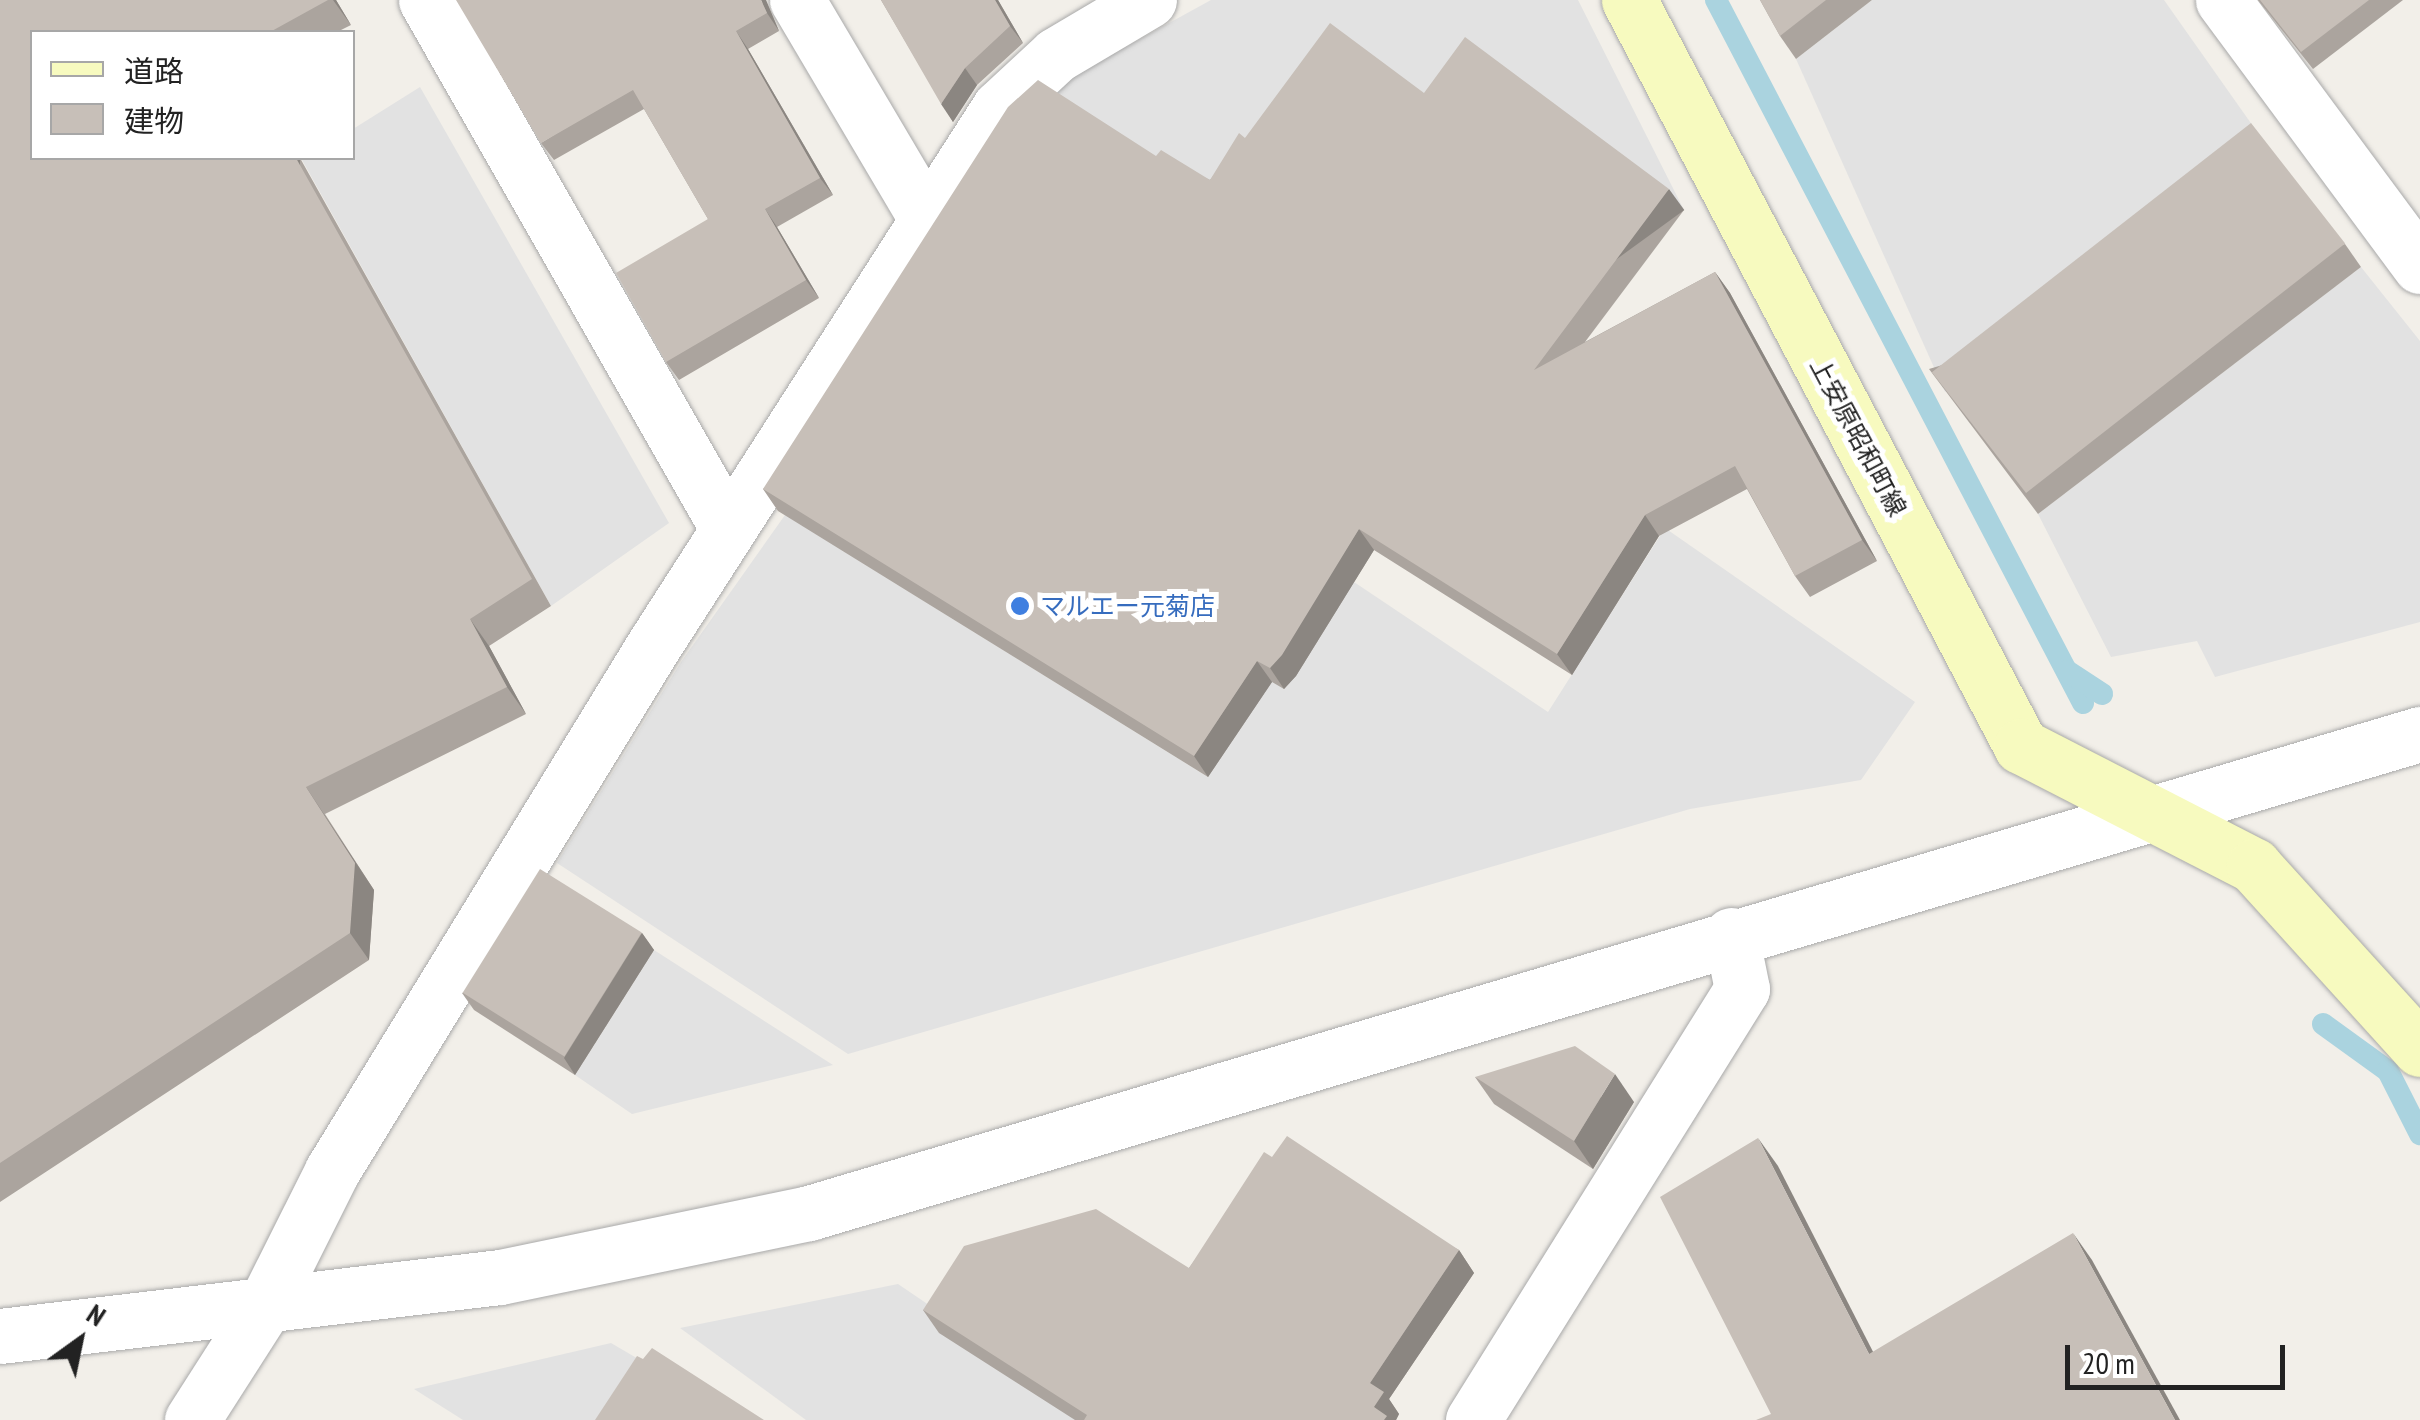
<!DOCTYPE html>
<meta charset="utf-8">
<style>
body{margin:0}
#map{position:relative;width:2420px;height:1420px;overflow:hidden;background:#f2efe9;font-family:"PT Sans Narrow","Noto Sans JP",sans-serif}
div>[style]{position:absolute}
.parking>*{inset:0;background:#e2e2e2}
.stream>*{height:22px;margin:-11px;padding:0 11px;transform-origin:11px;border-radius:11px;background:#aad3df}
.roads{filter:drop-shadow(0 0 2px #a9a9a9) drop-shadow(0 0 2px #a9a9a9)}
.minor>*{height:55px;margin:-27.5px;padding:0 27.5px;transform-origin:27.5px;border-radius:27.5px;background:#fff}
.tertiary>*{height:55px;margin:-27.5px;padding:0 27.5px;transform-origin:27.5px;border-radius:27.5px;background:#fff}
.secondary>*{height:55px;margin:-27.5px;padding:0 27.5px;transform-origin:27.5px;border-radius:27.5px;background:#f7fabf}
.wall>*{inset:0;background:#aba49e}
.shaded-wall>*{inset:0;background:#8b8681;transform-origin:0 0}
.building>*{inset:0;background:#c7bfb8;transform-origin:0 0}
.dots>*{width:28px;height:28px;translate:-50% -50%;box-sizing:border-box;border:5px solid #fff;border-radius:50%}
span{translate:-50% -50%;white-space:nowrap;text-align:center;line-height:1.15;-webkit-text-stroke:10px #fff;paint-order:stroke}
.street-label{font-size:25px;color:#222}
.shop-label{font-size:25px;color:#366cbe}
.left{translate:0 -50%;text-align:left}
.legend{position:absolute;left:30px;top:30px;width:325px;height:130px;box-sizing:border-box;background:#fff;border:2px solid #a7a7a7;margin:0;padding:12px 18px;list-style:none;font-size:30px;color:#222}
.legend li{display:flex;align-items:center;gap:20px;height:50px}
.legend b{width:50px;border:2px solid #a7a7a7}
.north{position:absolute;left:30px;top:1290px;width:100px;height:100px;-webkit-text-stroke:8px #fff;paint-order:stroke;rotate:33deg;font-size:28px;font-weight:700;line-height:40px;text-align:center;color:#222}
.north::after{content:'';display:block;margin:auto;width:35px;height:45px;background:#222;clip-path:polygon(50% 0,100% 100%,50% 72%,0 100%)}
.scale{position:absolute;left:2065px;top:1345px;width:220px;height:45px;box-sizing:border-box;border:5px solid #222;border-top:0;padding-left:12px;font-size:30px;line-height:35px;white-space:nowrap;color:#222;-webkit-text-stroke:8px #fff;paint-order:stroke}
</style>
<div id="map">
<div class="parking">
<div style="clip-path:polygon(1211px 0,1578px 0,1684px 210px,1480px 59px,1439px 114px,1219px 208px,1040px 94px)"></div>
<div style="clip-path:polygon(1872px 0,2164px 0,2267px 146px,1945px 392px,1796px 59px)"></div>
<div style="clip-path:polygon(420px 87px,669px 523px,551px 606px,302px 160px,352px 158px,353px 129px)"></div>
<div style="clip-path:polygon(2361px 267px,2420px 341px,2420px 622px,2215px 677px,2197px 641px,2111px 657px,2038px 514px)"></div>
<div style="clip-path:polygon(785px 515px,1208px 777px,1268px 680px,1285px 688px,1351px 580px,1548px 712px,1665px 528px,1915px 702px,1861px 780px,1690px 809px,848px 1054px,557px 863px,681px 662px)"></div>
<div style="clip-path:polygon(654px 950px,833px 1065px,632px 1114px,575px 1075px)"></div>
<div style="clip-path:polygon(898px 1284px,1098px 1420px,806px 1420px,680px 1328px)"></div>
<div style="clip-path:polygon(611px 1343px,652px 1367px,614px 1420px,463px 1420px,414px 1389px)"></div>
</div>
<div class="stream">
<div style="left:1716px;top:0;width:793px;rotate:62.43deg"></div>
<div style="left:2067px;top:671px;width:42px;rotate:33.3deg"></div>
<div style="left:2323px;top:1024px;width:80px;rotate:35.9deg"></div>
<div style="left:2388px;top:1071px;width:71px;rotate:63.1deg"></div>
</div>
<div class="roads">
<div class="minor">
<div style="left:426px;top:0;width:609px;rotate:60.28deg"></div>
<div style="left:797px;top:0;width:256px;rotate:59.4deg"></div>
<div style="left:2223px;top:0;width:331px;rotate:53.5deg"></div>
<div style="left:192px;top:1420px;width:132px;rotate:-57.4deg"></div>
<div style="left:263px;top:1309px;width:154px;rotate:-63.4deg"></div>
<div style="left:332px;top:1171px;width:617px;rotate:-58.53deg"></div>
<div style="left:654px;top:645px;width:638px;rotate:-57.28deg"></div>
<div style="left:999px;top:108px;width:78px;rotate:-42.9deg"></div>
<div style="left:1056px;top:55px;width:108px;rotate:-30.6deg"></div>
<div style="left:1473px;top:1420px;width:508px;rotate:-58.03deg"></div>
<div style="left:1742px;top:989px;width:55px;rotate:-101.5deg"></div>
</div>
<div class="tertiary">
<div style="left:0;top:1336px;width:503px;rotate:-6.73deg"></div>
<div style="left:500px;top:1277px;width:316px;rotate:-11.7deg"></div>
<div style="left:809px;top:1213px;width:1681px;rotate:-16.56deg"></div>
</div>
<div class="secondary">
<div style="left:1629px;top:0;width:843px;rotate:62.28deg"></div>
<div style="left:2021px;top:746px;width:262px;rotate:27.2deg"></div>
<div style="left:2254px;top:866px;width:247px;rotate:47.8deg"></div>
</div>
</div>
<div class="wall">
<div style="clip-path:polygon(0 0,336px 0,351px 25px,337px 32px,32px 32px,32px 158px,300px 158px,551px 606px,489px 646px,526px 714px,325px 814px,374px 890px,369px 960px,0 1202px)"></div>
<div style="clip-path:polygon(881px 0,998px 0,1023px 43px,977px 85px,953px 122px)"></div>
<div style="clip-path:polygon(1760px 0,1872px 0,1796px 59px,1780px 36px)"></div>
<div style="clip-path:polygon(2258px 0,2403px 0,2313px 69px)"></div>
<div style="clip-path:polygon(766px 1px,779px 31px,748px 49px,833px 195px,777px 227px,819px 298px,679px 380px,666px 362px,708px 219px,644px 109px,554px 160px,541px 143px)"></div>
<div style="clip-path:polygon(1424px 93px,1684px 210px,1585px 342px,1715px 272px,1730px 293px,1877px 561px,1810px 597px,1795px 576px,1747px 489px,1659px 536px,1572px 675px,1374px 550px,1296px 676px,1284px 689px,1272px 682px,1208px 777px,778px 511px,763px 489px,1156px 156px,1210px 180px,1245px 138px)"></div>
<div style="clip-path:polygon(2345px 244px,2361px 267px,2038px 514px,1929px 369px)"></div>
<div style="clip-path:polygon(642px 933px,654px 950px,575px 1075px,474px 1010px,462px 993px)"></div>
<div style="clip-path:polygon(1475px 1077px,1634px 1102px,1593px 1169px,1494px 1104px)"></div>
<div style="clip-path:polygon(1272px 1157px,1459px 1250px,1474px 1273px,1389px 1399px,1399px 1414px,1396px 1420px,1075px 1420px,939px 1333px,923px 1310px,1189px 1268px)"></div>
</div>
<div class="shaded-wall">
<div style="clip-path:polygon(333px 0,336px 0,351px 25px)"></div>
<div style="clip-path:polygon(761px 0,766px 0,779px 31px,767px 13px)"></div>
<div style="clip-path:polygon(995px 0,998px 0,1023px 43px,1010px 26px)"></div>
<div style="clip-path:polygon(736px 31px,748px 49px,833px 195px,820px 178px)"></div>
<div style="clip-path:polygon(965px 68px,977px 85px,953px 122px,941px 104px)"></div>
<div style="left:296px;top:158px;width:4px;height:483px"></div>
<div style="left:1669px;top:189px;width:26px;height:226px;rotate:54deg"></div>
<div style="clip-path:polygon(765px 209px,777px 227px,819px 298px,806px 280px)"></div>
<div style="clip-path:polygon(1715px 272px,1730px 293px,1877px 561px,1862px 540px)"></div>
<div style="clip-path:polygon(1645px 515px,1659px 536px,1572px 675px,1557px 654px)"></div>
<div style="clip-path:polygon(1359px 529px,1374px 550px,1296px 676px,1284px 689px,1270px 668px)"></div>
<div style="clip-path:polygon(470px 619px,489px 646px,526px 714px,507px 687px)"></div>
<div style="clip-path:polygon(1257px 661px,1272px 682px,1208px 777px,1194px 756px)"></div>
<div style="clip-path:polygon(306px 787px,374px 890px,369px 960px,350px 933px)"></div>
<div style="clip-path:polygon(642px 933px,654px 950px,575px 1075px,564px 1058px)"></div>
<div style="clip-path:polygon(1615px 1074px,1634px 1102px,1593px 1169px,1574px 1141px)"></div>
<div style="clip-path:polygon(1758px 1138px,1778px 1166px,1888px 1381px,1869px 1354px)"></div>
<div style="clip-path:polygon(2073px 1233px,2092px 1260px,2180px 1420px,2175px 1420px)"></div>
<div style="clip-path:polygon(1459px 1250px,1474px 1273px,1389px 1399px,1399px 1414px,1396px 1420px,1383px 1420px,1374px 1407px,1370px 1383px)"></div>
</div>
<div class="building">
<div style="clip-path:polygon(0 0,328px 0,270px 32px,32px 32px,32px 158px,296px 158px,532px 579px,470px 619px,507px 687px,306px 787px,355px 863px,350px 933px,0 1163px)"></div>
<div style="clip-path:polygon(456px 0,761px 0,767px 13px,736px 31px,820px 178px,765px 209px,806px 280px,666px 362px,616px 273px,708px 219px,633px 90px,541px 143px)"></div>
<div style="clip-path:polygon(881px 0,995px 0,1010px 26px,965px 68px,941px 104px)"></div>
<div style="clip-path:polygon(1760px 0,1826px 0,1780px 36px)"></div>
<div style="clip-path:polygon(2260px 0,2369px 0,2301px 52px)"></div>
<div style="clip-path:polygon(1330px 23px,1424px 93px,1465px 37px,1669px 189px,1534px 370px,1715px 272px,1862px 540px,1795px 576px,1735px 466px,1645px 515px,1557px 654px,1359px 529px,1282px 655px,1270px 668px,1257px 661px,1194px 756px,763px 489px,1008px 107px,1038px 80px,1156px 156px,1161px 150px,1210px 180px,1239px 133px,1245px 138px)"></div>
<div style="left:2251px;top:123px;width:153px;height:405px;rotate:52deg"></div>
<div style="left:540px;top:869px;width:120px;height:146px;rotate:32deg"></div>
<div style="clip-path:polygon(1575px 1046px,1615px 1074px,1574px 1141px,1475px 1077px)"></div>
<div style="clip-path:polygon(1287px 1136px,1459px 1250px,1370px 1383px,1384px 1392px,1374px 1407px,1387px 1416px,1384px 1420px,1084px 1420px,1087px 1415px,923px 1310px,964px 1246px,1096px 1209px,1189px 1268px,1264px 1152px,1272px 1157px)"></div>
<div style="clip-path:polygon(1758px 1138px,1869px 1354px,2073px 1233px,2175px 1420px,1756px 1420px,1771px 1414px,1660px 1197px)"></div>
<div style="clip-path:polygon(652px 1348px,764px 1420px,595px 1420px,637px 1356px,643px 1359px)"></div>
</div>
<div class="dots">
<div style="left:1020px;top:606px;background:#3f7fe0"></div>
</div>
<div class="street-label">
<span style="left:1858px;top:437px;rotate:62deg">上安原昭和町線</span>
</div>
<div class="shop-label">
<span class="left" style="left:1040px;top:606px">マルエー元菊店</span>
</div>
<ul class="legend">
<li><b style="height:12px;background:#f7fabf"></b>道路</li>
<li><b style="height:28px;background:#c7bfb8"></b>建物</li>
</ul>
<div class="north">N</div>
<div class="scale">20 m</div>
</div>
